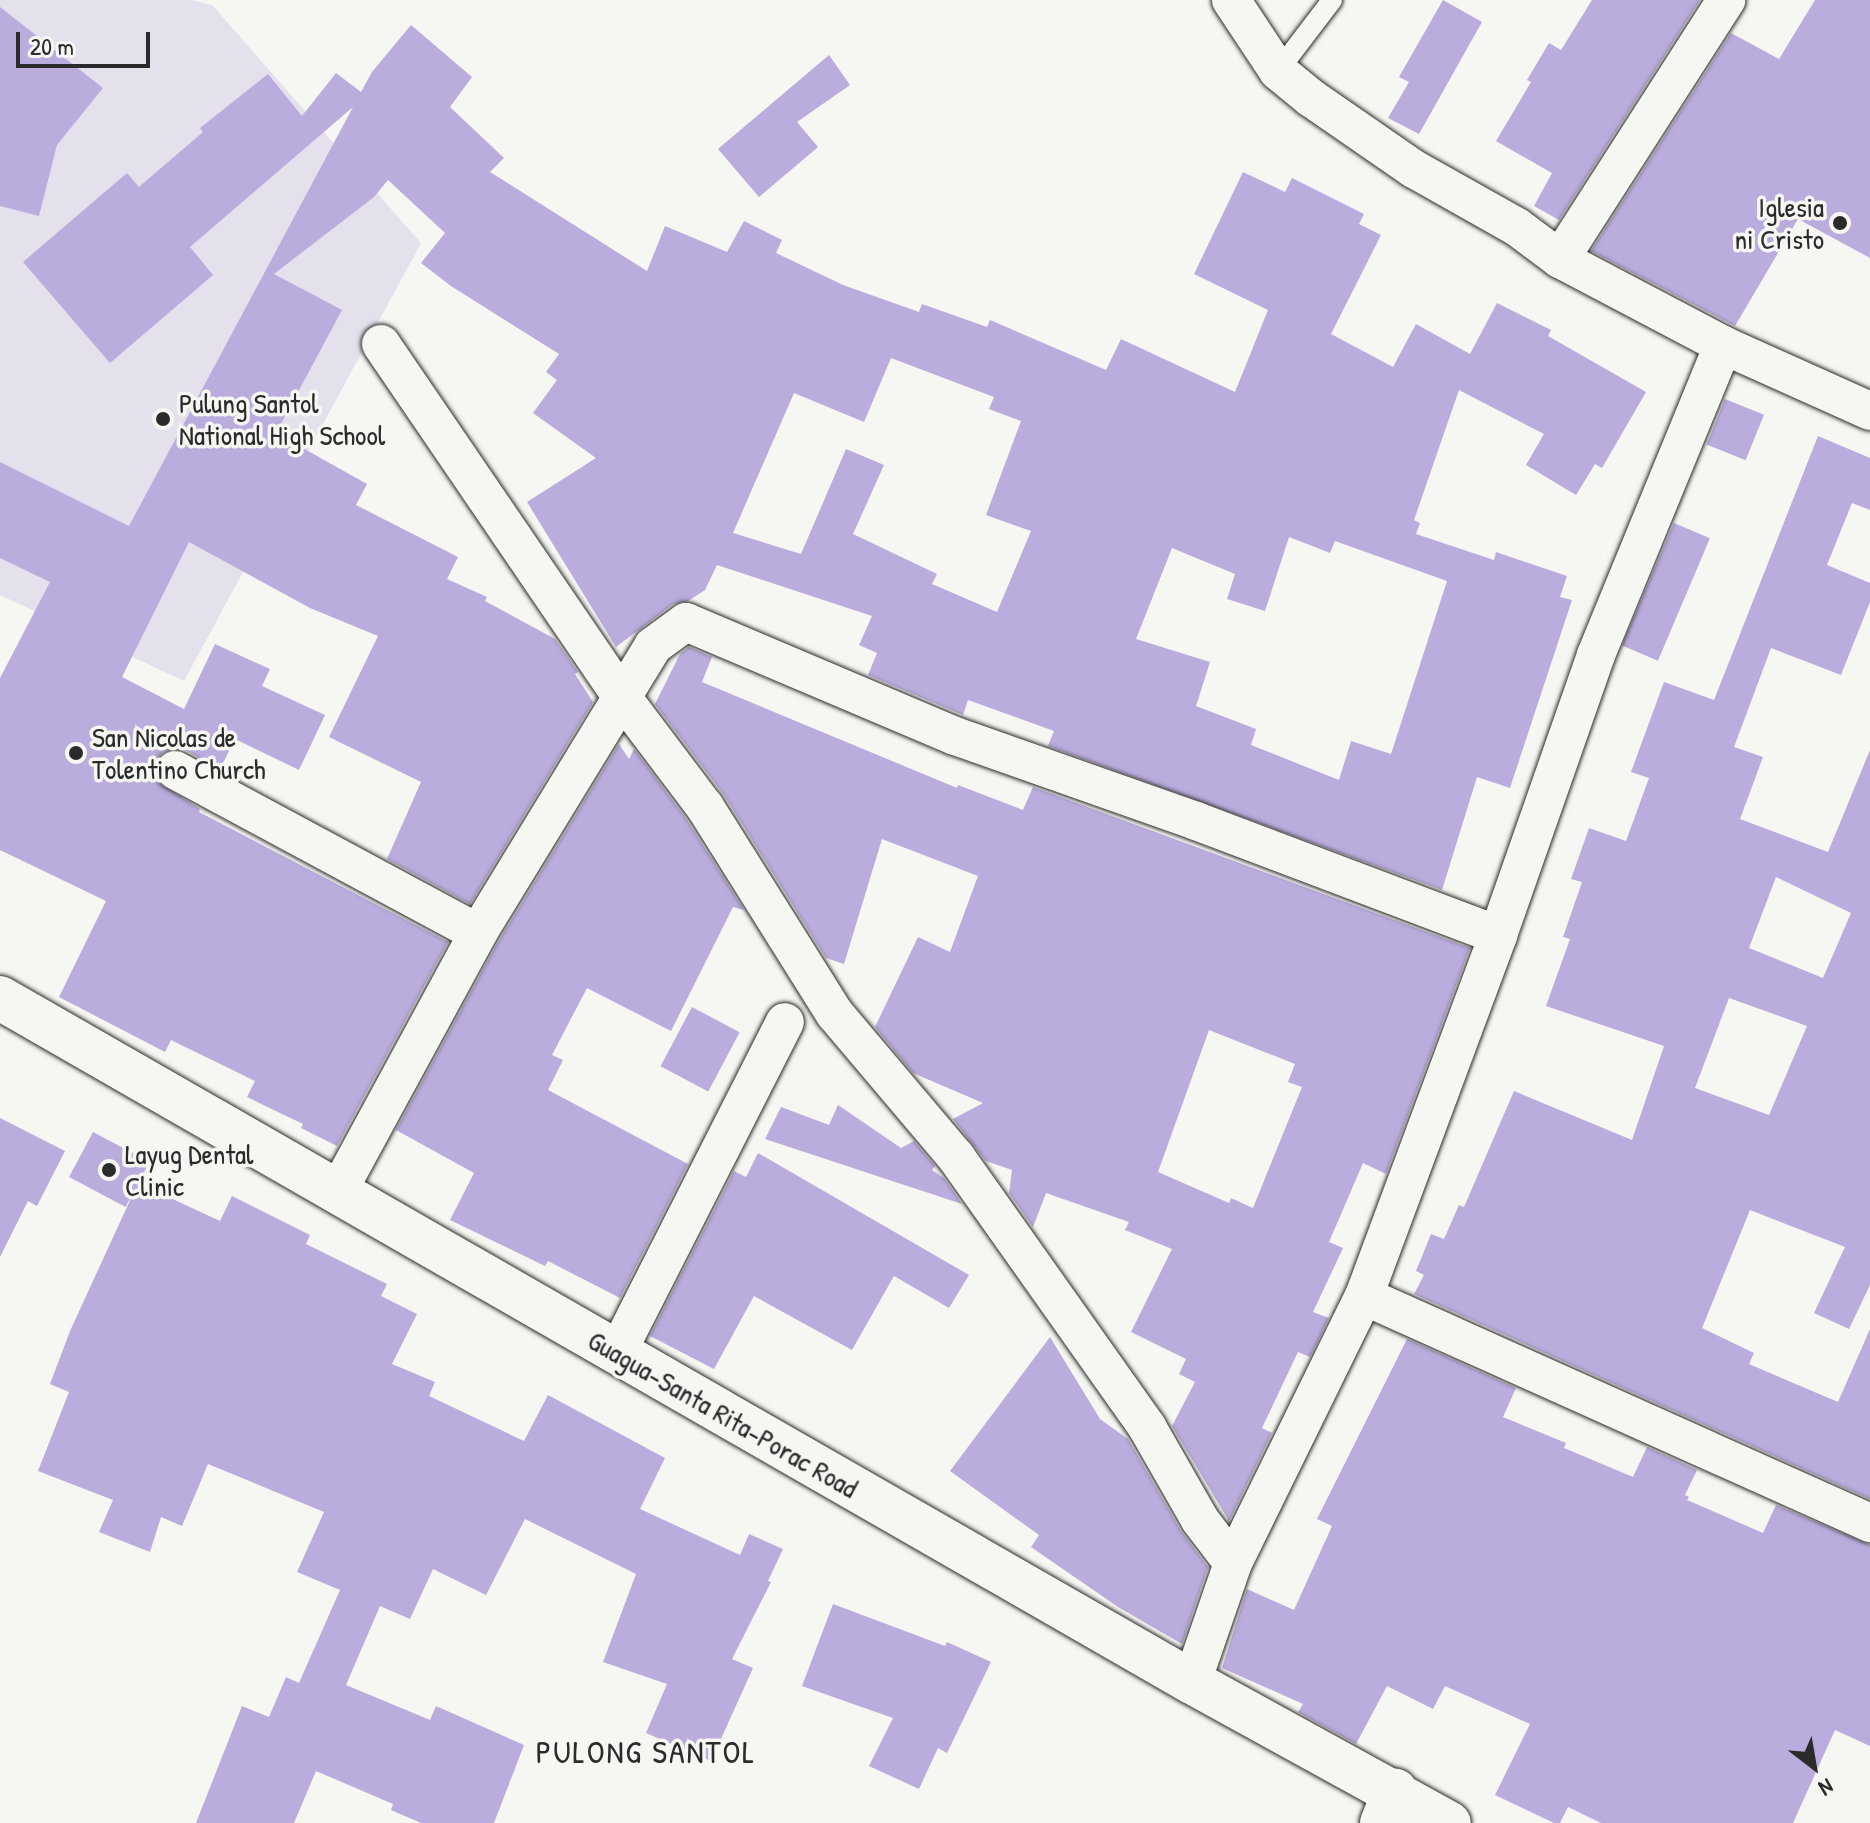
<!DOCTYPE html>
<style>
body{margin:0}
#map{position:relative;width:1870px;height:1823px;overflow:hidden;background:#f6f6f2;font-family:"Patrick Hand",sans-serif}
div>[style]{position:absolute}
.built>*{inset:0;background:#e4e0ec}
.building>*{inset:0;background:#baacdd;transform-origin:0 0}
.roads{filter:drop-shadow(0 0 2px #2b2b2b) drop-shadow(0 0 2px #2b2b2b)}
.service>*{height:20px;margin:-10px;padding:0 10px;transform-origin:10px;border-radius:10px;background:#f6f6f2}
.minor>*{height:38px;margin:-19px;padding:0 19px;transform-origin:19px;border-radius:19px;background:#f6f6f2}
.tertiary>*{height:44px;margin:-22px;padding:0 22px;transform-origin:22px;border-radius:22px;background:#f6f6f2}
.secondary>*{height:44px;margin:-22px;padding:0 22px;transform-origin:22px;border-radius:22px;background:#f6f6f2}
.dots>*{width:22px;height:22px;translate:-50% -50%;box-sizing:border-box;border:4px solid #f6f6f2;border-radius:50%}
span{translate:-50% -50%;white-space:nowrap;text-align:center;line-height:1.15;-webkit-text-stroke:7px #f6f6f2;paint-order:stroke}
.poi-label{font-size:28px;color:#2b2b2b}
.right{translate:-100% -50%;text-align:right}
.left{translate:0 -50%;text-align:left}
.street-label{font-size:28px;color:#2b2b2b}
.quarter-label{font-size:32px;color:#2b2b2b;letter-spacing:2px}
.north{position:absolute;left:1774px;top:1727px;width:80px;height:80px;-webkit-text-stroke:6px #f6f6f2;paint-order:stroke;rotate:149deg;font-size:22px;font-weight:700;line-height:32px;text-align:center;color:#2b2b2b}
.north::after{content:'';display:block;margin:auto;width:28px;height:36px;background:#2b2b2b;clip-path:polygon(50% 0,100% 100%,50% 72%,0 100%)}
.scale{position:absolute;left:16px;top:32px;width:134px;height:36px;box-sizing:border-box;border:4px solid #2b2b2b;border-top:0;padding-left:10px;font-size:24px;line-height:28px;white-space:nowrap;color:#2b2b2b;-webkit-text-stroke:6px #f6f6f2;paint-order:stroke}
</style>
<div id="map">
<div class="built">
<div style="clip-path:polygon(0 0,192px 0,213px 6px,421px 243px,184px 681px,0 595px)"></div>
</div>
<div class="building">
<div style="clip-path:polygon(1443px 0,1482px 22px,1419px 134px,1388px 118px,1409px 82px,1399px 77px)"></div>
<div style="clip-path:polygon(1592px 0,1700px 0,1559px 220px,1534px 206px,1552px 173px,1496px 141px,1531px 82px,1527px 80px,1549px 43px,1561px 50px)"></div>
<div style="clip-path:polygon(1815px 0,1870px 0,1870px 258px,1798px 219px,1735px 326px,1591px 251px,1731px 33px,1779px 59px)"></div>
<div style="clip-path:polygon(0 7px,103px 88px,57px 145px,39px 216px,0 206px)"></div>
<div style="clip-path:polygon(evenodd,411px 25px,472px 77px,450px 107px,504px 158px,490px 172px,647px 271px,665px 226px,727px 252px,744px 221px,782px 240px,776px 253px,843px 285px,919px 312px,922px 304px,987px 327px,990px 320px,1106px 370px,1121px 339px,1235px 392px,1268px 310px,1194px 274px,1243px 172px,1285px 192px,1292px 178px,1364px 214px,1359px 224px,1381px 235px,1331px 334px,1393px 367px,1416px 324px,1470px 354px,1497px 303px,1551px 330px,1548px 336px,1646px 392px,1602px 468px,1595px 464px,1576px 495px,1526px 465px,1544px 434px,1459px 390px,1414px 520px,1420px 523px,1416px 534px,1494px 560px,1496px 552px,1567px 576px,1560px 597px,1572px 600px,1510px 788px,1477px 777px,1442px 890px,1048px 746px,1054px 731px,968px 700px,963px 715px,868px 675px,877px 653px,859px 645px,872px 616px,717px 565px,705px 590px,688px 601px,673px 604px,616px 647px,527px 502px,596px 458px,533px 413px,557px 380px,546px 372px,559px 354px,451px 286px,421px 263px,445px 233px,388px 180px,374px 197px,274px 274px,342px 310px,276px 433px,367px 484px,356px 505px,458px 557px,447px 579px,487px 597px,485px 601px,555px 639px,578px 672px,575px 674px,593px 702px,470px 904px,387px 859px,421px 782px,329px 737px,378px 636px,310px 608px,189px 542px,122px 677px,184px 709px,215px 644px,270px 669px,262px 686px,325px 715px,299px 770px,235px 739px,220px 769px,185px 750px,164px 751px,156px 759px,153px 770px,157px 782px,200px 809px,199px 812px,448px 942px,337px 1146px,301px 1128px,303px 1124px,247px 1097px,255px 1081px,171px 1040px,165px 1052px,59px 997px,106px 901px,0 850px,0 678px,50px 582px,0 558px,0 462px,129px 526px,353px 107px,190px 247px,213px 275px,110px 363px,23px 262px,127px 173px,139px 187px,203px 132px,200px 128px,268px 74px,302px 116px,336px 73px,361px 92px,372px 72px,411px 25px,891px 358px,994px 397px,989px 409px,1021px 421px,986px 515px,1031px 531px,997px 612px,932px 584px,937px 574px,853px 534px,884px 465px,846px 449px,801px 554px,733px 533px,794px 393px,864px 422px,891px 358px,411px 25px,1289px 537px,1330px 553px,1335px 541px,1447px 581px,1391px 754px,1351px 741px,1339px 780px,1251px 745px,1256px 729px,1196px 706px,1210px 662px,1136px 639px,1172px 548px,1235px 574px,1227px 599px,1265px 611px,1289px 537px)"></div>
<div style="clip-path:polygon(829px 55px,850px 85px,797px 122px,818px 147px,759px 197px,718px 149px)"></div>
<div style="left:1725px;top:399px;width:42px;height:49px;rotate:22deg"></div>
<div style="clip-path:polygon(evenodd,1818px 436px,1870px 458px,1870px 510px,1852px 503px,1827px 565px,1870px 583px,1870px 602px,1841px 675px,1771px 648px,1734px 747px,1763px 757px,1740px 819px,1828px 852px,1870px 750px,1870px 1285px,1849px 1329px,1814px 1313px,1845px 1247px,1750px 1210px,1702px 1328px,1754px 1353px,1749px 1364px,1838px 1402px,1870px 1329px,1870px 1499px,1414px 1294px,1424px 1275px,1416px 1271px,1431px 1234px,1444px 1239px,1459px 1205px,1464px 1207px,1514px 1091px,1632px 1140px,1664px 1046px,1546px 1006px,1570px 939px,1563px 937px,1582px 882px,1571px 879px,1589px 828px,1626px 841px,1649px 778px,1631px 772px,1664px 682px,1714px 700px,1818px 436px,1776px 877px,1851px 913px,1823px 978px,1749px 948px,1776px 877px,1818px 436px,1729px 998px,1807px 1026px,1769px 1115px,1695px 1088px,1729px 998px)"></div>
<div style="left:1674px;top:523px;width:39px;height:133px;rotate:23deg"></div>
<div style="clip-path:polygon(evenodd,689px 647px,712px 657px,702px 682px,957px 788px,958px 785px,1023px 810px,1033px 787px,1470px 948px,1386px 1174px,1363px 1163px,1329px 1242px,1343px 1248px,1313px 1312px,1329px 1318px,1310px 1357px,1298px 1352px,1262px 1428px,1272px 1433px,1229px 1521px,1172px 1426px,1195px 1382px,1179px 1374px,1186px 1359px,1131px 1332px,1172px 1249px,1125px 1230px,1129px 1222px,1046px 1193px,1033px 1227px,1009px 1193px,1012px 1170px,986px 1161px,953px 1119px,983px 1103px,913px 1073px,875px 1027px,918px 937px,950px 952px,978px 876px,882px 839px,844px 964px,826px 958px,724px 795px,655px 704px,680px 654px,689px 647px,1209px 1030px,1295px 1064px,1288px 1082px,1302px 1087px,1253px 1208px,1231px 1198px,1229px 1203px,1158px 1172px,1209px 1030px)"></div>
<div style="clip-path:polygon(619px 744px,629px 759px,634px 749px,687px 820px,744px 910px,733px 907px,671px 1031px,587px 988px,552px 1055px,563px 1060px,548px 1090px,688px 1164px,620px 1298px,548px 1261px,545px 1266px,450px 1220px,474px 1173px,396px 1130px,497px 944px)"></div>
<div style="left:692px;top:1007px;width:54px;height:67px;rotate:28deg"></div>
<div style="clip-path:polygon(838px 1105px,901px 1148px,914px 1141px,935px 1166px,932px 1170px,944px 1178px,962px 1204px,765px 1139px,781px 1107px,829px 1125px)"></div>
<div style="clip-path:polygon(0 1118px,65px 1151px,37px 1206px,28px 1201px,0 1257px)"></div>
<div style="left:93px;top:1132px;width:64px;height:51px;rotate:28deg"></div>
<div style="clip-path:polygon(758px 1153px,969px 1275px,949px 1308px,894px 1276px,852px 1350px,754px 1296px,714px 1369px,650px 1336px,734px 1171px,746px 1177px)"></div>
<div style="clip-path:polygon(138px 1183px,220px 1221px,232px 1196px,310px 1235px,306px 1244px,387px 1284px,381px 1296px,417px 1314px,392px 1364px,435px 1382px,429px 1396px,524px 1441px,548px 1395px,665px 1458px,640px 1509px,740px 1555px,749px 1534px,783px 1549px,768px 1581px,771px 1582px,732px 1659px,753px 1668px,711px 1761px,646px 1733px,667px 1684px,603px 1662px,636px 1574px,525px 1519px,486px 1595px,433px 1569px,410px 1619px,380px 1606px,346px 1685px,430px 1720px,436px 1706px,524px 1745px,494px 1823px,421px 1823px,391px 1810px,393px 1804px,316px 1771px,294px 1823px,196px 1823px,242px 1706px,269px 1717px,286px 1677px,299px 1683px,340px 1590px,297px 1572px,324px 1512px,208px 1464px,182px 1526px,161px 1517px,150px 1552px,99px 1532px,113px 1500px,38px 1471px,69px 1392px,50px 1384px,70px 1331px)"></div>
<div style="clip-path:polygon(1050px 1337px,1100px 1419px,1128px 1439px,1181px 1531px,1208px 1567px,1182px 1644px,1118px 1607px,1031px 1547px,1039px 1535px,950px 1471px)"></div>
<div style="clip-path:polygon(1407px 1339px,1516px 1388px,1503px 1417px,1566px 1443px,1564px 1448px,1633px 1477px,1647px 1447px,1697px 1470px,1685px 1495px,1689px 1497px,1687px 1500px,1763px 1533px,1776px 1505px,1870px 1545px,1870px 1746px,1835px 1730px,1793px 1823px,1601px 1823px,1568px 1807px,1560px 1823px,1554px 1823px,1495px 1795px,1530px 1724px,1445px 1686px,1433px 1709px,1387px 1686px,1356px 1744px,1298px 1712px,1303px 1704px,1222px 1668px,1247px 1589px,1294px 1610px,1332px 1526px,1317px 1519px)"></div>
<div style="clip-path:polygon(833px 1604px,945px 1646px,947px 1642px,991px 1662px,947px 1753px,938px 1748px,919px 1789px,869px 1766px,893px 1718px,802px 1686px)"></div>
</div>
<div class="roads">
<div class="service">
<div style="left:1278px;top:71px;width:89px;rotate:-52.7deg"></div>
</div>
<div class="minor">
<div style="left:1231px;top:0;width:85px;rotate:56.5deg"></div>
<div style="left:1278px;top:71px;width:43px;rotate:39.3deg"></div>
<div style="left:1311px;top:98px;width:125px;rotate:34.6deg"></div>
<div style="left:1414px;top:169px;width:118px;rotate:29.4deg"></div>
<div style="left:1517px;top:227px;width:54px;rotate:36.7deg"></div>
<div style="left:1560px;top:259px;width:184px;rotate:27.8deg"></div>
<div style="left:1723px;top:345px;width:161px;rotate:24.2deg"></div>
<div style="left:1560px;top:259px;width:308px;rotate:-57.3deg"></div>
<div style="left:381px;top:344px;width:427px;rotate:55.7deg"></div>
<div style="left:622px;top:697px;width:138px;rotate:53deg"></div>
<div style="left:705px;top:807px;width:244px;rotate:57.9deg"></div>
<div style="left:835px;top:1014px;width:187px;rotate:49.8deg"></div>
<div style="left:956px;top:1157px;width:331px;rotate:54.7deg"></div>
<div style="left:1147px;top:1427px;width:107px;rotate:60.3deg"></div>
<div style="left:1200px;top:1520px;width:54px;rotate:52.5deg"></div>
<div style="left:175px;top:770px;width:344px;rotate:28.3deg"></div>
<div style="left:337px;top:1193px;width:296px;rotate:-61.5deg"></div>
<div style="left:478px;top:933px;width:336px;rotate:-58.6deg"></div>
<div style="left:653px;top:646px;width:41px;rotate:-36deg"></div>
<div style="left:686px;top:622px;width:292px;rotate:23deg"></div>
<div style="left:955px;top:736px;width:256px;rotate:19.4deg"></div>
<div style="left:1196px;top:821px;width:323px;rotate:20.7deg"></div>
<div style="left:1364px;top:1296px;width:555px;rotate:24.16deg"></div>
<div style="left:617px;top:1353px;width:371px;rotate:-63.1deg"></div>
<div style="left:1192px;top:1682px;width:126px;rotate:-71deg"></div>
<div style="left:1233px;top:1563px;width:297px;rotate:-63.9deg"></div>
<div style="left:1364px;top:1296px;width:385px;rotate:-69.6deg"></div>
<div style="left:1498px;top:935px;width:297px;rotate:-70.7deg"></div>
<div style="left:1596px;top:655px;width:335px;rotate:-67.7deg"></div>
</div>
<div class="tertiary">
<div style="left:1382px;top:1823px;width:35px;rotate:-68deg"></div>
</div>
<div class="secondary">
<div style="left:0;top:998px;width:1374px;rotate:29.85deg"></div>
<div style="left:1192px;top:1682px;width:293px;rotate:28.8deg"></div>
</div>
</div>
<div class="dots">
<div style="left:1840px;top:223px;background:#2b2b2b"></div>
<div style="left:163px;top:419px;background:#2b2b2b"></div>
<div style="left:76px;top:753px;background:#2b2b2b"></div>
<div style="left:109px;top:1170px;background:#2b2b2b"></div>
</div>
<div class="poi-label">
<span class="right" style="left:1824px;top:223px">Iglesia<br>ni Cristo</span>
<span class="left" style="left:179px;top:419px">Pulung Santol<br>National High School</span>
<span class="left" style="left:92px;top:753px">San Nicolas de<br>Tolentino Church</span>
<span class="left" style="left:125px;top:1170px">Layug Dental<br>Clinic</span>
</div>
<div class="street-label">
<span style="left:723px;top:1414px;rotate:30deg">Guagua-Santa Rita-Porac Road</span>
</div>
<div class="quarter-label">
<span style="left:646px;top:1752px">PULONG SANTOL</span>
</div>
<div class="north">N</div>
<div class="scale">20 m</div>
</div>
